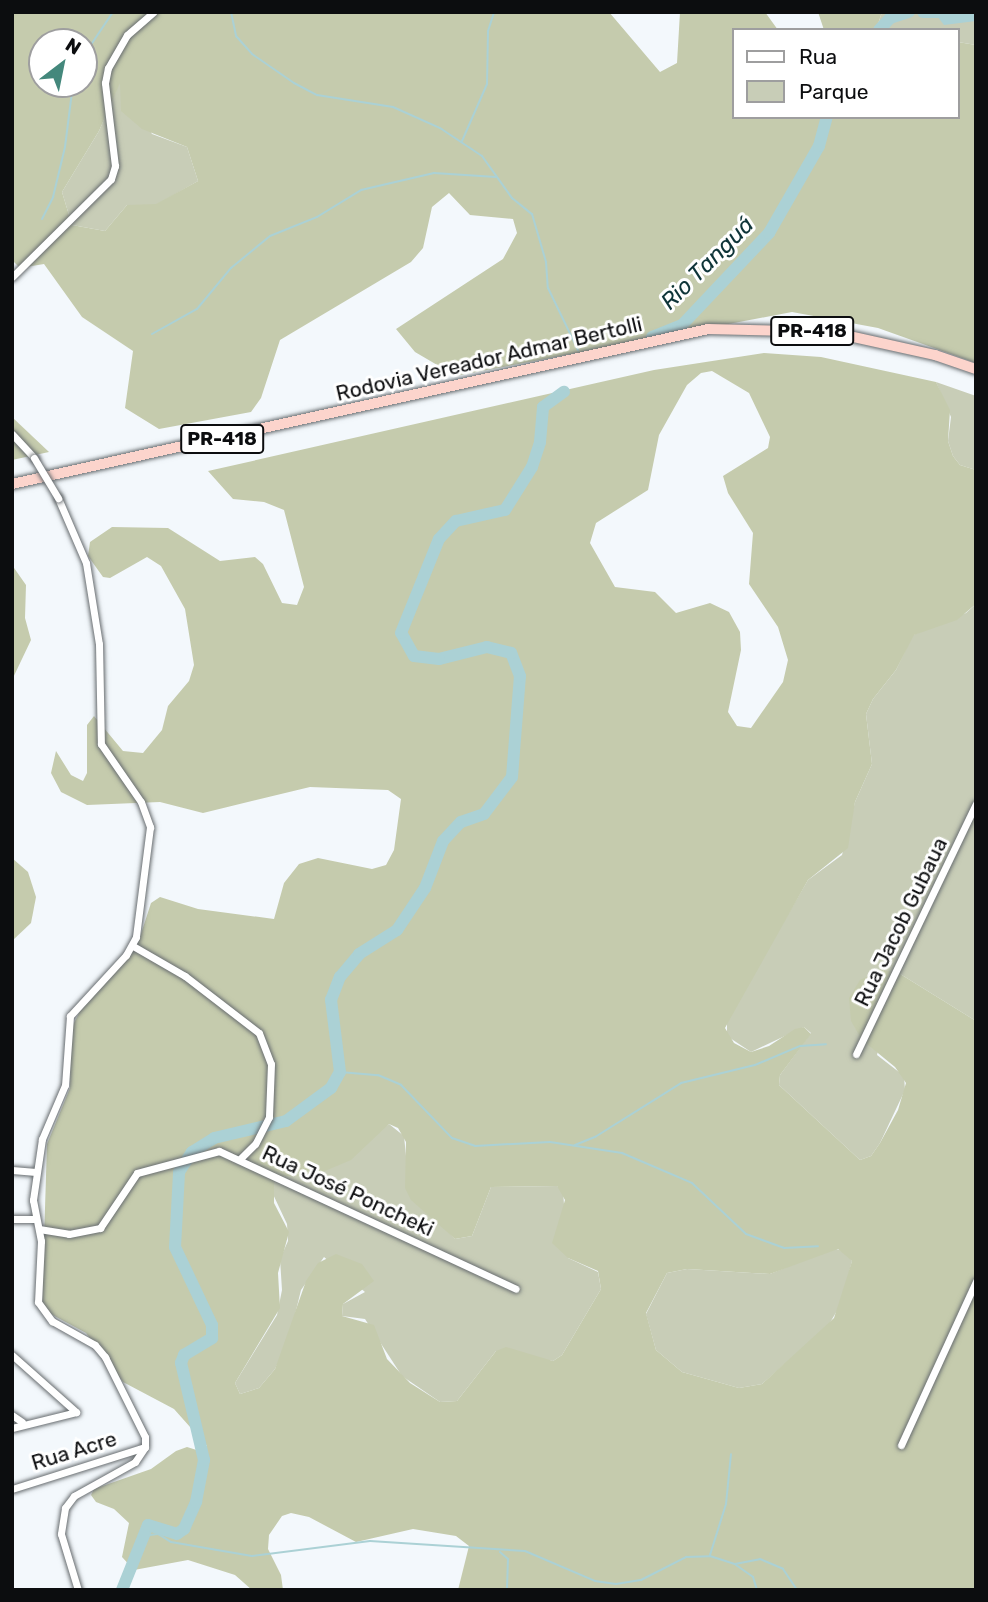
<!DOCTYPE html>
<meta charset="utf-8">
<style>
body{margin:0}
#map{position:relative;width:988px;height:1602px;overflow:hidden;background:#f3f8fc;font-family:Rubik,sans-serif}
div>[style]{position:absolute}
.green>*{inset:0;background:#c8cdb7}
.forest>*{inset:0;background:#c5cbad}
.water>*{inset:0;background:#abd1d5}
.stream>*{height:2px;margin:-1px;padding:0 1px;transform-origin:1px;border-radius:1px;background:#abd1d5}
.river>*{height:12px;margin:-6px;padding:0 6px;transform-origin:6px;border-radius:6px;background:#abd1d5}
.roads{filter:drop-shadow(0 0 2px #686d70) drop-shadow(0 0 2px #686d70)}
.minor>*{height:7px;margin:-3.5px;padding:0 3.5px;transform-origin:3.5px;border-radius:3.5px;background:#fff}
.trunk>*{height:10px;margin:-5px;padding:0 5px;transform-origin:5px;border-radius:5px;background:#fcd4cc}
.bridges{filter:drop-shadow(0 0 2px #686d70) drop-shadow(0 0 2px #686d70)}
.minor-bridge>*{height:7px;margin:-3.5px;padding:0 3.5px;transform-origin:3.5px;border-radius:3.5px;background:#fff}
span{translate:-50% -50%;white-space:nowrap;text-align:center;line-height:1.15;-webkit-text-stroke:6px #fff;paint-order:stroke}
.shield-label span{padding:2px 5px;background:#fff;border:2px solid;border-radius:5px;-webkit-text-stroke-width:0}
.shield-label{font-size:19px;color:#0c0d0f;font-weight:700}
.street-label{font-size:21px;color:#0c0d0f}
.water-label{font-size:23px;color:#0e3438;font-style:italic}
.frame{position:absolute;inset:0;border:14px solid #0c0d0f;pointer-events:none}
.legend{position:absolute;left:732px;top:28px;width:228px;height:91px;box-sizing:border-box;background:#fff;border:2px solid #9e9e9f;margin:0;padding:9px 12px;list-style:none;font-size:21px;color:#0c0d0f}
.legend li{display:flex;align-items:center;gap:14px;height:35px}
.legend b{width:35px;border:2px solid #9e9e9f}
.north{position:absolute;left:28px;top:28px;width:70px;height:70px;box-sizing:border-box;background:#fff;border:2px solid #9e9e9f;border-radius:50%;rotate:32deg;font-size:19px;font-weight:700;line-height:28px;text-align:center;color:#0c0d0f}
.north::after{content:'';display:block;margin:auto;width:24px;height:32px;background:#44887c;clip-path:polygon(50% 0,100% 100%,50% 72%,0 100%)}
</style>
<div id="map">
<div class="green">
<div style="clip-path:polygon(882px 12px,976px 12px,976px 45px,958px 42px,958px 30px,876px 30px)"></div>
<div style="clip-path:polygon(120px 81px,152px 134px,187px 147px,198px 181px,156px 205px,127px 205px,105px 231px,72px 225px,62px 192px,99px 131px)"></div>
<div style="clip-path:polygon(936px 382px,976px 396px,976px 470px,960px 465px,953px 456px,948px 441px,951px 417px)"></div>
<div style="clip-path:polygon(976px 604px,976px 1021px,897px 972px,877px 1055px,904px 1076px,905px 1090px,880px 1143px,871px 1156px,860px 1160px,779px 1085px,780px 1075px,811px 1033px,804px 1027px,751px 1052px,727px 1036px,727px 1019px,808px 880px,842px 855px,855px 802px,872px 764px,866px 714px,873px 699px,896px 670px,913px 635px,966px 613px)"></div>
<div style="clip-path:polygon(389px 1124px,404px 1136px,406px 1156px,425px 1208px,455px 1239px,472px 1236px,491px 1187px,557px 1186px,563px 1191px,568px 1258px,598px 1272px,601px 1289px,562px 1355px,553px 1361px,496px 1351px,457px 1401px,440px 1402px,402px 1376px,365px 1319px,342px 1316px,343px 1304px,365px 1292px,324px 1257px,301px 1290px,289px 1339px,275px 1369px,259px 1388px,240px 1394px,235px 1383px,277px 1315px,282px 1290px,280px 1259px,288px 1241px,287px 1224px,271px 1190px,274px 1181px,285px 1176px,313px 1176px,331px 1167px)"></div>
<div style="clip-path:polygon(833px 1248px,846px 1252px,852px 1261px,841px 1304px,828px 1326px,762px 1384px,739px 1388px,682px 1372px,656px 1350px,646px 1314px,667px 1273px,687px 1269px,770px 1274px)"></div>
</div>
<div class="forest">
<div style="clip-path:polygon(evenodd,12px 12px,609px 12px,660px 72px,677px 63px,680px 12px,765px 12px,778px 30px,734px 30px,734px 117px,958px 117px,958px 42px,976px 45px,976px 363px,878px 328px,792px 312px,456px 376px,415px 352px,396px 329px,503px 259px,517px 233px,513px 219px,470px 215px,449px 193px,432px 207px,423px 248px,411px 262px,280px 340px,261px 398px,251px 412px,159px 429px,125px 408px,133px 351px,82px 317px,44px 264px,20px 268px,12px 260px,12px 12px,42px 42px,84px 42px,84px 84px,42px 84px,42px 42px,12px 12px,120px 83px,121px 111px,142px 129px,187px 147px,198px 181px,156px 204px,127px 205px,105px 231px,72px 225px,62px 192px,99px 131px,120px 83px)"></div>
<div style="clip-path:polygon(818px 12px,882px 12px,876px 30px,824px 30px)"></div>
<div style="clip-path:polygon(evenodd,764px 353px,821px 357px,936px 382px,950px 410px,948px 441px,953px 456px,960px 465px,976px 470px,976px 604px,957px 620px,914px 635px,896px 670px,873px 699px,866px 714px,872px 764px,855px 802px,848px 848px,808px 880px,725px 1028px,734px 1043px,751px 1052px,769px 1046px,795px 1029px,804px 1027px,811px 1034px,780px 1075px,779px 1085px,860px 1160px,871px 1156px,880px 1143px,898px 1110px,906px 1083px,895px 1067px,862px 1040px,851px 1021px,849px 998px,860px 980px,881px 970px,897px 972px,976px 1021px,976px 1590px,458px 1590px,469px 1546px,456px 1536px,413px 1529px,356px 1542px,309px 1517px,291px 1513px,282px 1516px,269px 1535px,268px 1549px,281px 1575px,283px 1590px,252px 1590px,235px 1575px,188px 1560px,134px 1570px,122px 1557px,129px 1523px,114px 1509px,96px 1502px,91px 1495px,94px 1489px,151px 1469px,176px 1451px,187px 1447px,203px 1452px,207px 1446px,174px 1409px,123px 1382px,86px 1333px,47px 1312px,42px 1305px,47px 1144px,70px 1088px,71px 1029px,82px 1007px,138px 943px,151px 903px,160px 897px,198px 909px,274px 919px,284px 883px,299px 864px,318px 858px,372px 869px,386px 865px,394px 850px,401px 799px,388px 790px,310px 787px,203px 813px,160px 802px,87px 805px,61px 792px,51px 773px,56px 751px,71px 775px,83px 781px,87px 773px,87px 725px,94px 716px,123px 751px,143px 753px,162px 730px,168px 706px,189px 681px,194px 665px,185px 609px,161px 566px,147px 557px,110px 578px,103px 577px,88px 556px,90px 542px,112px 527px,168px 528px,220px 561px,255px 557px,263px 564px,282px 603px,297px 605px,304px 587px,284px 510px,264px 502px,233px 499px,208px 471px,654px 370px,764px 353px,712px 371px,749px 393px,770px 437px,768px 448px,723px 476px,728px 493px,753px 533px,749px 584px,778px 627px,788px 660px,783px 682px,751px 728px,737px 726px,728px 712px,741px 650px,740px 632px,729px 612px,710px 603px,676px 613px,655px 592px,615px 587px,590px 543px,596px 523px,648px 490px,659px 435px,687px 385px,701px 373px,712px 371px,764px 353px,389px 1124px,398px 1128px,406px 1142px,405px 1188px,411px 1200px,455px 1239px,472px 1236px,491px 1187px,557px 1186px,565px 1200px,552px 1243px,568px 1258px,598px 1271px,601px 1289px,562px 1355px,553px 1361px,506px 1347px,496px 1351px,457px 1401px,440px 1402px,410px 1383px,387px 1359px,374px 1325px,342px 1316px,343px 1304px,374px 1281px,362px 1264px,336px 1254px,318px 1263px,306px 1281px,275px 1369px,259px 1388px,240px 1394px,235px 1383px,280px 1308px,278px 1273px,289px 1232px,274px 1203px,274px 1181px,285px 1176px,313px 1176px,351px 1160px,389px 1124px,764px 353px,838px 1249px,852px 1261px,834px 1318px,762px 1384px,739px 1388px,682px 1372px,656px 1350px,646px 1313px,667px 1273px,687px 1269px,770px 1274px,838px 1249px)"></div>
<div style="clip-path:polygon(12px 417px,49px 452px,12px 460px)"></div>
<div style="clip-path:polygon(12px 565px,26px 585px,25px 618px,31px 640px,12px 680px)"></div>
<div style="clip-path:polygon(12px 858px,28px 872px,36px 897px,31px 923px,12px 941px)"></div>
</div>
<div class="water">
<div style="clip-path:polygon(934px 12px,976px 12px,976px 21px,944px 25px)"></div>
</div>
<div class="stream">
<div style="left:231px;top:12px;width:25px;rotate:78deg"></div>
<div style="left:236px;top:36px;width:24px;rotate:48deg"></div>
<div style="left:252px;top:54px;width:51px;rotate:34.6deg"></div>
<div style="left:294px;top:83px;width:26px;rotate:28deg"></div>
<div style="left:317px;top:95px;width:77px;rotate:9deg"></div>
<div style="left:393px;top:107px;width:51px;rotate:24.1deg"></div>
<div style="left:440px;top:128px;width:50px;rotate:33.7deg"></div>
<div style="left:482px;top:156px;width:52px;rotate:54.5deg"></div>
<div style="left:512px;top:198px;width:26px;rotate:39deg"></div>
<div style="left:532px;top:214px;width:50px;rotate:73.7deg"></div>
<div style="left:546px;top:262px;width:26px;rotate:86deg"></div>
<div style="left:548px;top:288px;width:69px;rotate:64.2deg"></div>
<div style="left:84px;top:55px;width:52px;rotate:-56deg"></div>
<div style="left:462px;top:141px;width:62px;rotate:-66.3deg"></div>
<div style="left:487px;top:84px;width:53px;rotate:-88.9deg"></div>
<div style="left:488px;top:31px;width:20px;rotate:-72deg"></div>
<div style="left:42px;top:219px;width:25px;rotate:-63deg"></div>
<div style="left:53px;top:197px;width:51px;rotate:-76.5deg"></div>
<div style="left:65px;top:147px;width:64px;rotate:-82.8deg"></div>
<div style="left:152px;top:334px;width:51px;rotate:-29.1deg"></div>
<div style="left:197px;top:309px;width:53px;rotate:-50.3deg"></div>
<div style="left:231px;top:268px;width:50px;rotate:-39.4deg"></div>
<div style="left:270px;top:236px;width:51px;rotate:-22deg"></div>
<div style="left:317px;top:217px;width:52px;rotate:-31.5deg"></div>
<div style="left:361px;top:190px;width:75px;rotate:-13.1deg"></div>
<div style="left:434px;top:173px;width:62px;rotate:3.7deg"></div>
<div style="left:340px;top:1072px;width:38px;rotate:5deg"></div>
<div style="left:378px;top:1075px;width:25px;rotate:23deg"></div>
<div style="left:401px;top:1085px;width:74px;rotate:46.1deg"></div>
<div style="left:452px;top:1138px;width:24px;rotate:19deg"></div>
<div style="left:475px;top:1146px;width:75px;rotate:-3.1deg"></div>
<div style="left:550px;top:1142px;width:73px;rotate:8.7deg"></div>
<div style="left:622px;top:1153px;width:76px;rotate:23.2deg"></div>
<div style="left:692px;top:1183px;width:74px;rotate:43.4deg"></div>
<div style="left:746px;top:1234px;width:40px;rotate:20.2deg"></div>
<div style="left:784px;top:1248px;width:34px;rotate:-3deg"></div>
<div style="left:575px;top:1145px;width:22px;rotate:-22deg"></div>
<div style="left:595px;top:1137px;width:102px;rotate:-32.1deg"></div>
<div style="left:681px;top:1083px;width:76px;rotate:-13.7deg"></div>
<div style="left:755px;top:1065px;width:49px;rotate:-22.9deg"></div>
<div style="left:800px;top:1046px;width:26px;rotate:-4deg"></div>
<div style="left:142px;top:1536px;width:16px;rotate:-7deg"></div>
<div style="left:158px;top:1534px;width:15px;rotate:32deg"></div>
<div style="left:171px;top:1542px;width:82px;rotate:9.8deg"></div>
<div style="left:252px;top:1556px;width:119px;rotate:-7.2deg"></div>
<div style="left:370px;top:1541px;width:155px;rotate:3.7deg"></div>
<div style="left:525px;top:1551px;width:76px;rotate:23.2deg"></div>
<div style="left:595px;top:1581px;width:21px;rotate:8deg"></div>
<div style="left:616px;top:1584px;width:25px;rotate:-9deg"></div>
<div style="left:641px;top:1580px;width:51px;rotate:-27.1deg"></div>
<div style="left:686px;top:1557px;width:24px;rotate:-2deg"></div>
<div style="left:710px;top:1556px;width:26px;rotate:18deg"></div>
<div style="left:735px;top:1564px;width:25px;rotate:-11deg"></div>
<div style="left:760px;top:1559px;width:25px;rotate:23deg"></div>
<div style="left:783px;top:1569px;width:25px;rotate:56deg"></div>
<div style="left:500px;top:1552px;width:11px;rotate:41deg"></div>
<div style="left:508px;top:1559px;width:31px;rotate:92deg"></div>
<div style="left:710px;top:1555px;width:53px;rotate:-72.6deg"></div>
<div style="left:726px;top:1504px;width:50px;rotate:-84.3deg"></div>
<div style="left:736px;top:1565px;width:21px;rotate:35deg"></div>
<div style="left:753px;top:1577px;width:14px;rotate:73deg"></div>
</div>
<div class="river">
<div style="left:923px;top:12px;width:30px"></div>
<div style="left:879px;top:30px;width:16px;rotate:-47deg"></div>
<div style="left:890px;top:18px;width:20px;rotate:-18deg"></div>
<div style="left:652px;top:337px;width:32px;rotate:-22deg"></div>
<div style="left:682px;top:325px;width:127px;rotate:-46.6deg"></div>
<div style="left:769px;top:233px;width:100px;rotate:-60.1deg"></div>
<div style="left:819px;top:146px;width:30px;rotate:-75deg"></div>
<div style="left:122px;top:1590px;width:70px;rotate:-68.2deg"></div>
<div style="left:148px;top:1525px;width:30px;rotate:17deg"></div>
<div style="left:177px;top:1534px;width:9px;rotate:-36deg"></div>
<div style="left:184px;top:1529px;width:30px;rotate:-66deg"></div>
<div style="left:196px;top:1502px;width:43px;rotate:-79.2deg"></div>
<div style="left:204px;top:1460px;width:100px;rotate:-103.3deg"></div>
<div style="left:181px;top:1363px;width:9px;rotate:-69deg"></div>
<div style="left:184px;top:1355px;width:33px;rotate:-31deg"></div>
<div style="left:212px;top:1338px;width:13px;rotate:-90deg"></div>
<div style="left:212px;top:1325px;width:86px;rotate:-115.4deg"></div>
<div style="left:175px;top:1247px;width:75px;rotate:-86.9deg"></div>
<div style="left:179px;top:1172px;width:24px;rotate:-57deg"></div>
<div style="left:192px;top:1152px;width:26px;rotate:-32deg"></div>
<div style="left:214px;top:1138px;width:74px;rotate:-13.3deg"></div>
<div style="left:286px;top:1121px;width:56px;rotate:-36.3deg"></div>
<div style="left:331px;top:1088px;width:18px;rotate:-61deg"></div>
<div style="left:340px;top:1072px;width:73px;rotate:-97.1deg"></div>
<div style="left:331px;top:1000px;width:25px;rotate:-69deg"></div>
<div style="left:340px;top:977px;width:30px;rotate:-50deg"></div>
<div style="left:359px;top:954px;width:45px;rotate:-32.3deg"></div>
<div style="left:397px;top:930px;width:50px;rotate:-56.3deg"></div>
<div style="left:425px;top:888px;width:50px;rotate:-69deg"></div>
<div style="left:443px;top:841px;width:26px;rotate:-47deg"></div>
<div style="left:461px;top:822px;width:24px;rotate:-19deg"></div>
<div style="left:484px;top:814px;width:46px;rotate:-52.9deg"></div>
<div style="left:512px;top:777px;width:101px;rotate:-85.5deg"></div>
<div style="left:520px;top:676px;width:25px;rotate:-111deg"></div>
<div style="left:511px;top:653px;width:25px;rotate:-166deg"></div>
<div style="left:487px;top:647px;width:49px;rotate:166deg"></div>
<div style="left:439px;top:659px;width:25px;rotate:-173deg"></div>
<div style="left:414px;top:656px;width:26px;rotate:-119deg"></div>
<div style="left:401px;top:633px;width:101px;rotate:-68deg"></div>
<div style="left:439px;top:539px;width:25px;rotate:-47deg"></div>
<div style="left:456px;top:521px;width:50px;rotate:-12.7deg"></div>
<div style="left:505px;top:510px;width:51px;rotate:-57.9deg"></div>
<div style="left:532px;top:467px;width:26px;rotate:-72deg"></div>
<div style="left:540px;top:442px;width:35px;rotate:-85deg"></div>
<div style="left:543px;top:407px;width:26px;rotate:-36deg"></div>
</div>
<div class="roads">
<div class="minor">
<div style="left:12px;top:277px;width:139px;rotate:-44.7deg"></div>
<div style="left:111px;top:179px;width:14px;rotate:-73deg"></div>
<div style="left:115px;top:166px;width:84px;rotate:-96.9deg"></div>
<div style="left:105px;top:83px;width:15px;rotate:-79deg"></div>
<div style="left:108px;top:68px;width:38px;rotate:-60deg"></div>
<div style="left:127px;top:35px;width:35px;rotate:-41deg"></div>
<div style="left:12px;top:434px;width:33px;rotate:47deg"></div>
<div style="left:58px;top:498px;width:71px;rotate:66.7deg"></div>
<div style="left:86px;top:563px;width:82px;rotate:80.9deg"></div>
<div style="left:99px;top:644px;width:100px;rotate:88.9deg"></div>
<div style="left:101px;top:744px;width:70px;rotate:55.4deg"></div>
<div style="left:141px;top:802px;width:27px;rotate:70deg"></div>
<div style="left:150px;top:827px;width:111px;rotate:97.3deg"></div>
<div style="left:136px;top:937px;width:21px;rotate:119deg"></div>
<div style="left:126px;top:955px;width:83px;rotate:132.6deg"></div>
<div style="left:70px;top:1016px;width:69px;rotate:94.1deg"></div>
<div style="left:65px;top:1085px;width:59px;rotate:113.1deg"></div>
<div style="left:42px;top:1139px;width:62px;rotate:98.4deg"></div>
<div style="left:33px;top:1200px;width:42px;rotate:79deg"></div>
<div style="left:41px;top:1241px;width:61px;rotate:92.8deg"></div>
<div style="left:38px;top:1302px;width:24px;rotate:54deg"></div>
<div style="left:52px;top:1321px;width:49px;rotate:29.2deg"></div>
<div style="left:95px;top:1345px;width:16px;rotate:50deg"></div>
<div style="left:105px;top:1357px;width:89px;rotate:63.4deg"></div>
<div style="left:145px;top:1437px;width:10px;rotate:90deg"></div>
<div style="left:145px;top:1447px;width:18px;rotate:124deg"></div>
<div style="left:135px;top:1462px;width:70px;rotate:150.9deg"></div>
<div style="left:74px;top:1496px;width:15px;rotate:127deg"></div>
<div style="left:65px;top:1508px;width:26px;rotate:99deg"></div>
<div style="left:61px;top:1534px;width:59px;rotate:73.1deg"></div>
<div style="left:133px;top:946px;width:60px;rotate:30deg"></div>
<div style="left:185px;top:976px;width:93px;rotate:37.6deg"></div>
<div style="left:259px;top:1033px;width:33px;rotate:69deg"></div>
<div style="left:271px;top:1064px;width:53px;rotate:92.2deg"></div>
<div style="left:269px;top:1117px;width:30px;rotate:117deg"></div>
<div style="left:255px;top:1144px;width:21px;rotate:135deg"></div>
<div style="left:856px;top:1054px;width:277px;rotate:-64.4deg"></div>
<div style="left:12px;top:1170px;width:24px;rotate:5deg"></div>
<div style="left:12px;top:1219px;width:23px"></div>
<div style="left:39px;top:1229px;width:30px;rotate:9deg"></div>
<div style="left:69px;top:1234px;width:32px;rotate:-11deg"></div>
<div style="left:100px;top:1228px;width:66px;rotate:-56.1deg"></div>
<div style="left:137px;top:1173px;width:85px;rotate:-15deg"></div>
<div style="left:219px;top:1151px;width:327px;rotate:24.9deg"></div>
<div style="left:12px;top:1355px;width:86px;rotate:41.7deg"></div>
<div style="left:12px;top:1415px;width:12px;rotate:35deg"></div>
<div style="left:12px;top:1428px;width:66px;rotate:-14deg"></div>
<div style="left:901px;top:1445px;width:180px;rotate:-65.4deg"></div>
<div style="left:12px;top:1489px;width:139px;rotate:-17.5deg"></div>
</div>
<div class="trunk">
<div style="left:12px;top:484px;width:713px;rotate:-12.55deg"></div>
<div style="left:708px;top:329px;width:123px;rotate:1.4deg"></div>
<div style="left:831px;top:332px;width:107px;rotate:12.5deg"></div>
<div style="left:935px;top:355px;width:43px;rotate:18.9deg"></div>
</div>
</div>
<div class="bridges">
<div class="minor-bridge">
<div style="left:34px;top:458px;width:47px;rotate:59deg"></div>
</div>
</div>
<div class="shield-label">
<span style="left:812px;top:331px">PR-418</span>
<span style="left:222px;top:439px">PR-418</span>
</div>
<div class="street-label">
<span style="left:489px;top:359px;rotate:-13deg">Rodovia Vereador Admar Bertolli</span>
<span style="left:901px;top:922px;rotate:-64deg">Rua Jacob Gubaua</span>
<span style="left:348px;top:1191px;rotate:25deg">Rua José Poncheki</span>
<span style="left:74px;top:1451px;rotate:-17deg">Rua Acre</span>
</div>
<div class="water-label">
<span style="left:707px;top:263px;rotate:-45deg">Rio Tanguá</span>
</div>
<div class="frame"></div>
<ul class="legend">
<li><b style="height:9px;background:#fff"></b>Rua</li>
<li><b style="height:19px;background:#c8cdb7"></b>Parque</li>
</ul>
<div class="north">N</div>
</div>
